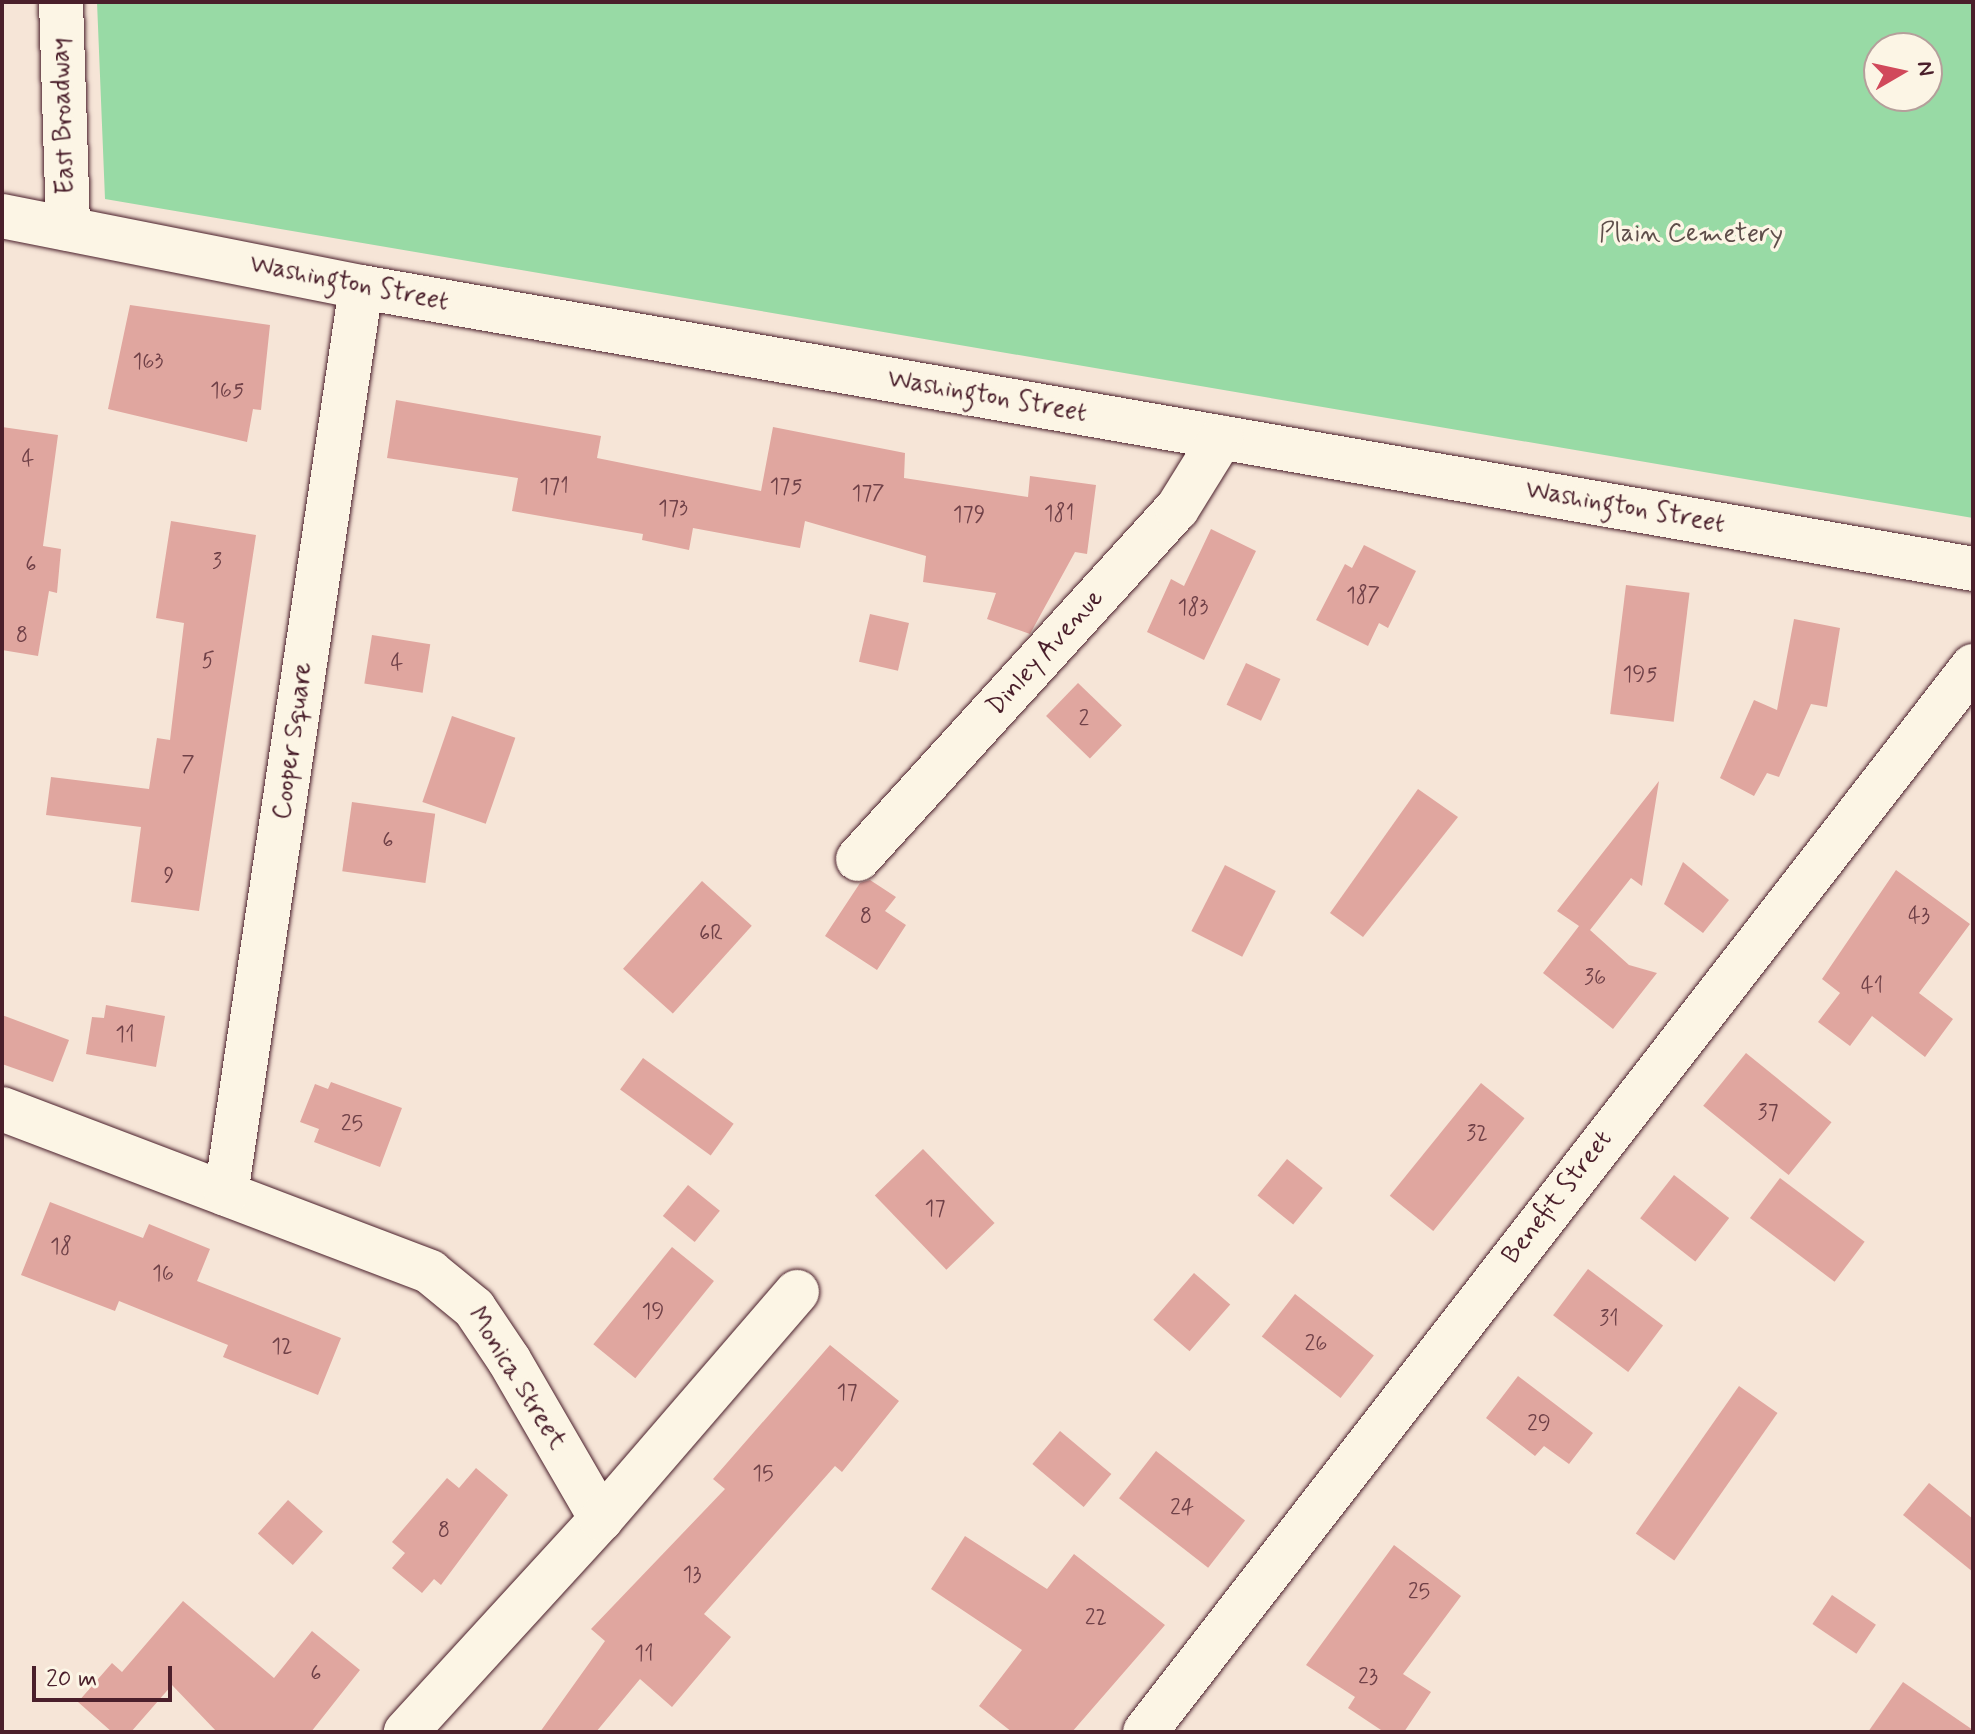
<!DOCTYPE html>
<style>
body{margin:0}
#map{position:relative;width:1975px;height:1734px;overflow:hidden;background:#f6e5d7;font-family:Mynerve,sans-serif}
div>[style]{position:absolute}
.green>*{inset:0;background:#98daa5}
.building>*{inset:0;background:#e0a69f;transform-origin:0 0}
.roads{filter:drop-shadow(0 0 2px #4a1f2b) drop-shadow(0 0 2px #4a1f2b)}
.minor>*{height:44px;margin:-22px;padding:0 22px;transform-origin:22px;border-radius:22px;background:#fcf5e5}
span{translate:-50% -50%;white-space:nowrap;text-align:center;line-height:1.15;-webkit-text-stroke:7px #fcf5e5;paint-order:stroke}
.number-label{font-size:22px;color:#704148}
.number-label span{-webkit-text-stroke-width:0}
.street-label{font-size:26px;color:#4a1f2b}
.park-label{font-size:26px;color:#5e4e4a}
.frame{position:absolute;inset:0;border:4px solid #4a1f2b;pointer-events:none}
.north{position:absolute;left:1863px;top:32px;width:80px;height:80px;box-sizing:border-box;background:#fcf5e5;border:2px solid #b59f9b;border-radius:50%;rotate:81deg;font-size:22px;font-weight:700;line-height:32px;text-align:center;color:#4a1f2b}
.north::after{content:'';display:block;margin:auto;width:28px;height:36px;background:#d1495b;clip-path:polygon(50% 0,100% 100%,50% 72%,0 100%)}
.scale{position:absolute;left:32px;top:1666px;width:140px;height:36px;box-sizing:border-box;border:4px solid #4a1f2b;border-top:0;padding-left:10px;font-size:24px;line-height:28px;white-space:nowrap;color:#4a1f2b;-webkit-text-stroke:6px #fcf5e5;paint-order:stroke}
</style>
<div id="map">
<div class="green">
<div style="clip-path:polygon(evenodd,97px 2px,1973px 2px,1973px 518px,105px 199px,97px 2px,1879px 48px,1927px 48px,1927px 96px,1879px 96px,1879px 48px)"></div>
</div>
<div class="building">
<div style="clip-path:polygon(130px 305px,270px 325px,261px 410px,253px 409px,247px 442px,108px 409px)"></div>
<div style="clip-path:polygon(396px 400px,601px 436px,597px 458px,761px 491px,773px 427px,905px 453px,904px 478px,1028px 497px,1030px 476px,1096px 485px,1087px 554px,1075px 552px,1030px 634px,987px 619px,996px 593px,923px 582px,926px 556px,805px 521px,800px 548px,693px 528px,689px 550px,642px 540px,643px 534px,512px 511px,518px 478px,387px 458px)"></div>
<div style="clip-path:polygon(2px 427px,58px 435px,43px 546px,61px 549px,57px 593px,49px 591px,38px 656px,2px 650px)"></div>
<div style="clip-path:polygon(171px 521px,256px 535px,199px 911px,131px 902px,141px 827px,46px 815px,51px 777px,149px 789px,157px 738px,170px 740px,184px 623px,156px 618px)"></div>
<div style="clip-path:polygon(1211px 529px,1256px 551px,1204px 660px,1147px 632px,1171px 579px,1184px 586px)"></div>
<div style="clip-path:polygon(1364px 545px,1416px 571px,1388px 628px,1379px 623px,1368px 646px,1316px 620px,1345px 564px,1352px 568px)"></div>
<div style="left:1626px;top:585px;width:64px;height:130px;rotate:7deg"></div>
<div style="left:870px;top:614px;width:40px;height:49px;rotate:13deg"></div>
<div style="clip-path:polygon(1794px 619px,1840px 628px,1827px 707px,1811px 704px,1779px 777px,1767px 773px,1754px 796px,1720px 778px,1754px 700px,1777px 710px)"></div>
<div style="left:372px;top:635px;width:59px;height:49px;rotate:9deg"></div>
<div style="left:1246px;top:663px;width:38px;height:46px;rotate:25deg"></div>
<div style="left:1078px;top:683px;width:61px;height:46px;rotate:44deg"></div>
<div style="left:452px;top:716px;width:67px;height:91px;rotate:19deg"></div>
<div style="clip-path:polygon(1659px 781px,1642px 886px,1631px 878px,1590px 930px,1629px 965px,1657px 973px,1613px 1029px,1543px 973px,1579px 926px,1557px 911px)"></div>
<div style="clip-path:polygon(1418px 789px,1458px 817px,1363px 937px,1330px 913px)"></div>
<div style="left:352px;top:802px;width:84px;height:70px;rotate:8deg"></div>
<div style="clip-path:polygon(1683px 862px,1729px 900px,1703px 933px,1664px 904px)"></div>
<div style="left:1225px;top:865px;width:57px;height:74px;rotate:27deg"></div>
<div style="clip-path:polygon(1896px 870px,1970px 924px,1919px 993px,1953px 1019px,1925px 1057px,1872px 1016px,1850px 1046px,1818px 1022px,1840px 993px,1822px 979px)"></div>
<div style="clip-path:polygon(870px 880px,896px 897px,885px 911px,906px 925px,877px 970px,825px 936px,860px 883px)"></div>
<div style="left:702px;top:881px;width:67px;height:118px;rotate:42deg"></div>
<div style="clip-path:polygon(106px 1005px,165px 1016px,156px 1067px,86px 1054px,92px 1017px,104px 1018px)"></div>
<div style="clip-path:polygon(2px 1015px,69px 1040px,53px 1082px,2px 1064px)"></div>
<div style="left:1746px;top:1053px;width:110px;height:68px;rotate:39deg"></div>
<div style="left:643px;top:1058px;width:112px;height:39px;rotate:36deg"></div>
<div style="clip-path:polygon(331px 1082px,402px 1108px,380px 1167px,314px 1142px,319px 1129px,300px 1122px,315px 1084px,328px 1089px)"></div>
<div style="left:1481px;top:1083px;width:56px;height:145px;rotate:39deg"></div>
<div style="left:923px;top:1149px;width:103px;height:67px;rotate:46deg"></div>
<div style="left:1287px;top:1159px;width:46px;height:47px;rotate:39deg"></div>
<div style="left:1674px;top:1175px;width:70px;height:55px;rotate:38deg"></div>
<div style="left:1780px;top:1178px;width:106px;height:50px;rotate:37deg"></div>
<div style="left:688px;top:1185px;width:41px;height:40px;rotate:39deg"></div>
<div style="clip-path:polygon(50px 1202px,143px 1238px,149px 1224px,210px 1249px,197px 1281px,341px 1338px,318px 1395px,223px 1357px,228px 1345px,119px 1301px,115px 1311px,21px 1275px)"></div>
<div style="left:672px;top:1247px;width:54px;height:125px;rotate:39deg"></div>
<div style="left:1588px;top:1269px;width:94px;height:58px;rotate:37deg"></div>
<div style="left:1194px;top:1273px;width:48px;height:62px;rotate:41deg"></div>
<div style="left:1295px;top:1294px;width:100px;height:54px;rotate:38deg"></div>
<div style="clip-path:polygon(830px 1345px,899px 1401px,842px 1472px,835px 1466px,704px 1614px,731px 1637px,672px 1707px,640px 1679px,596px 1732px,540px 1732px,605px 1641px,591px 1629px,725px 1489px,713px 1479px)"></div>
<div style="clip-path:polygon(1518px 1376px,1593px 1433px,1569px 1464px,1544px 1446px,1535px 1456px,1486px 1418px)"></div>
<div style="left:1739px;top:1386px;width:47px;height:180px;rotate:35deg"></div>
<div style="left:1060px;top:1431px;width:67px;height:43px;rotate:40deg"></div>
<div style="left:1156px;top:1451px;width:113px;height:60px;rotate:38deg"></div>
<div style="clip-path:polygon(476px 1468px,508px 1495px,441px 1585px,434px 1579px,422px 1593px,392px 1568px,405px 1553px,392px 1542px,447px 1478px,459px 1488px)"></div>
<div style="clip-path:polygon(1929px 1483px,1973px 1519px,1973px 1572px,1903px 1515px)"></div>
<div style="left:288px;top:1500px;width:47px;height:45px;rotate:42deg"></div>
<div style="clip-path:polygon(965px 1536px,1047px 1589px,1074px 1554px,1165px 1625px,1072px 1732px,1012px 1732px,979px 1706px,1022px 1650px,931px 1589px)"></div>
<div style="clip-path:polygon(1394px 1545px,1461px 1596px,1403px 1674px,1431px 1692px,1404px 1732px,1384px 1732px,1348px 1708px,1355px 1697px,1306px 1665px)"></div>
<div style="left:1832px;top:1595px;width:53px;height:35px;rotate:34deg"></div>
<div style="clip-path:polygon(183px 1601px,274px 1678px,312px 1631px,360px 1670px,311px 1732px,217px 1732px,172px 1685px,131px 1732px,112px 1732px,78px 1702px,112px 1663px,122px 1672px)"></div>
<div style="clip-path:polygon(1903px 1682px,1973px 1730px,1973px 1732px,1868px 1732px)"></div>
</div>
<div class="roads">
<div class="minor">
<div style="left:61px;top:2px;width:227px;rotate:88.2deg"></div>
<div style="left:2px;top:216px;width:366px;rotate:11.2deg"></div>
<div style="left:361px;top:287px;width:1636px;rotate:9.92deg"></div>
<div style="left:858px;top:859px;width:474px;rotate:-47.7deg"></div>
<div style="left:1177px;top:509px;width:84px;rotate:-58.2deg"></div>
<div style="left:2px;top:1109px;width:458px;rotate:20.8deg"></div>
<div style="left:430px;top:1272px;width:57px;rotate:39.3deg"></div>
<div style="left:474px;top:1308px;width:63px;rotate:56.1deg"></div>
<div style="left:509px;top:1360px;width:184px;rotate:59.9deg"></div>
<div style="left:601px;top:1519px;width:289px;rotate:132.5deg"></div>
<div style="left:226px;top:1194px;width:917px;rotate:-81.53deg"></div>
<div style="left:601px;top:1519px;width:300px;rotate:-49.2deg"></div>
<div style="left:1145px;top:1732px;width:1350px;rotate:-52.16deg"></div>
</div>
</div>
<div class="number-label">
<span style="left:148px;top:363px">163</span>
<span style="left:227px;top:392px">165</span>
<span style="left:28px;top:460px">4</span>
<span style="left:554px;top:488px">171</span>
<span style="left:786px;top:488px">175</span>
<span style="left:868px;top:495px">177</span>
<span style="left:673px;top:510px">173</span>
<span style="left:1059px;top:515px">181</span>
<span style="left:969px;top:516px">179</span>
<span style="left:217px;top:563px">3</span>
<span style="left:31px;top:566px">6</span>
<span style="left:1363px;top:597px">187</span>
<span style="left:1193px;top:609px">183</span>
<span style="left:22px;top:637px">8</span>
<span style="left:208px;top:662px">5</span>
<span style="left:397px;top:664px">4</span>
<span style="left:1640px;top:676px">195</span>
<span style="left:1084px;top:720px">2</span>
<span style="left:188px;top:766px">7</span>
<span style="left:388px;top:842px">6</span>
<span style="left:169px;top:877px">9</span>
<span style="left:1919px;top:917px">43</span>
<span style="left:866px;top:918px">8</span>
<span style="left:711px;top:935px">6R</span>
<span style="left:1595px;top:979px">36</span>
<span style="left:1872px;top:987px">41</span>
<span style="left:125px;top:1036px">11</span>
<span style="left:1768px;top:1114px">37</span>
<span style="left:352px;top:1125px">25</span>
<span style="left:1477px;top:1135px">32</span>
<span style="left:935px;top:1210px">17</span>
<span style="left:61px;top:1248px">18</span>
<span style="left:163px;top:1275px">16</span>
<span style="left:653px;top:1313px">19</span>
<span style="left:1609px;top:1320px">31</span>
<span style="left:1316px;top:1345px">26</span>
<span style="left:282px;top:1348px">12</span>
<span style="left:847px;top:1394px">17</span>
<span style="left:1539px;top:1425px">29</span>
<span style="left:763px;top:1475px">15</span>
<span style="left:1182px;top:1509px">24</span>
<span style="left:444px;top:1532px">8</span>
<span style="left:692px;top:1576px">13</span>
<span style="left:1419px;top:1593px">25</span>
<span style="left:1096px;top:1619px">22</span>
<span style="left:644px;top:1655px">11</span>
<span style="left:316px;top:1675px">6</span>
<span style="left:1368px;top:1678px">23</span>
</div>
<div class="street-label">
<span style="left:64px;top:116px;rotate:-92deg">East Broadway</span>
<span style="left:349px;top:284px;rotate:11deg">Washington Street</span>
<span style="left:987px;top:397px;rotate:10deg">Washington Street</span>
<span style="left:1625px;top:508px;rotate:10deg">Washington Street</span>
<span style="left:1046px;top:653px;rotate:-48deg">Dinley Avenue</span>
<span style="left:294px;top:741px;rotate:-82deg">Cooper Square</span>
<span style="left:1558px;top:1198px;rotate:-52deg">Benefit Street</span>
<span style="left:516px;top:1379px;rotate:58deg">Monica Street</span>
</div>
<div class="park-label">
<span style="left:1691px;top:235px">Plain Cemetery</span>
</div>
<div class="frame"></div>
<div class="north">N</div>
<div class="scale">20 m</div>
</div>
